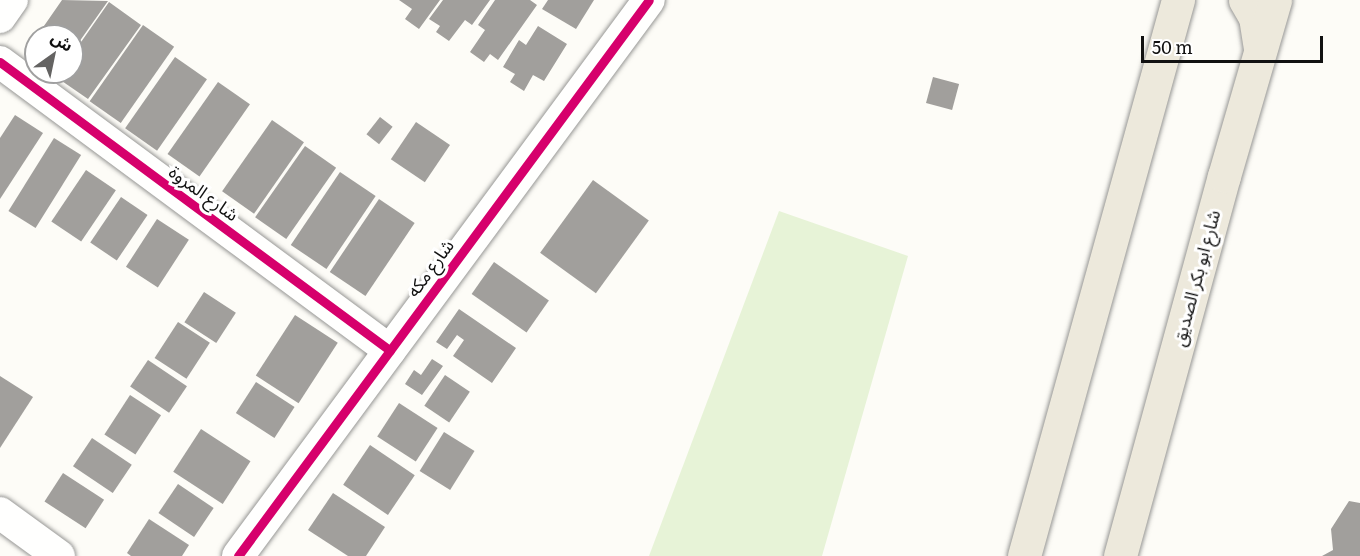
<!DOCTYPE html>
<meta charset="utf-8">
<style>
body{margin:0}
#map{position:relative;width:1360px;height:556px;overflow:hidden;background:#fdfcf7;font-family:Literata,"Noto Sans Arabic",serif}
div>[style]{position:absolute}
.green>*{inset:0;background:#e7f3d7}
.building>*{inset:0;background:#a19f9c;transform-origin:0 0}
.roads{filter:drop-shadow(0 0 2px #979795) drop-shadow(0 0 2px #979795)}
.minor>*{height:32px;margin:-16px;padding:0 16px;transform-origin:16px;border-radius:16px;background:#fffffe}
.major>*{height:33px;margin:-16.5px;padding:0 16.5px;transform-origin:16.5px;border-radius:16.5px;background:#ede9dc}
.cycleway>*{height:9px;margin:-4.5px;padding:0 4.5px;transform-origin:4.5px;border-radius:4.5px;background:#d6006c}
span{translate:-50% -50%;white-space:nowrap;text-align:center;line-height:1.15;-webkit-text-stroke:6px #fff;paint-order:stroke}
.street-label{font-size:18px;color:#111}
.north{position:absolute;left:24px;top:24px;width:60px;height:60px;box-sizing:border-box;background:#fff;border:2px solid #a0a0a0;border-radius:50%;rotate:33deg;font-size:16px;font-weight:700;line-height:24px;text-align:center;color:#111}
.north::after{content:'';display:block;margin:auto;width:21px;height:27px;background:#646362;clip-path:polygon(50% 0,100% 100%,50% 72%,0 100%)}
.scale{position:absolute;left:1141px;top:36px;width:182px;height:27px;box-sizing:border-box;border:3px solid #111;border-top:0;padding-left:8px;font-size:18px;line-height:21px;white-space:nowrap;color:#111;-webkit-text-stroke:4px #fff;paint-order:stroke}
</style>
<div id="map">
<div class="green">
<div style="clip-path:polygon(779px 211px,908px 256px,822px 556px,649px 556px)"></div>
</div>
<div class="building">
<div style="clip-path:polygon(62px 0,108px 1px,72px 52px,72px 36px,37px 36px)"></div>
<div style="clip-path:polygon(399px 0,440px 0,419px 29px,405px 19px,412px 9px)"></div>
<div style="clip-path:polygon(443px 0,490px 0,472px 25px,465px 20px,449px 41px,436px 32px,440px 26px,429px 19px)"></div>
<div style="clip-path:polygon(495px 0,530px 0,537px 5px,498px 60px,490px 54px,484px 62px,470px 52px,485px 30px,478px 25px)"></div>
<div style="clip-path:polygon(548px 0,594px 0,576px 29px,542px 9px)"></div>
<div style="clip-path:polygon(109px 2px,141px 25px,88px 99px,56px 77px,60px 72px,72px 72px,72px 55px)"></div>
<div style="left:143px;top:25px;width:38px;height:93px;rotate:35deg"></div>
<div style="clip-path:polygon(538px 26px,567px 44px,544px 81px,533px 75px,524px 91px,510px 82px,515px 74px,503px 67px,519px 40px,526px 45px)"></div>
<div style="clip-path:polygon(36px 37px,36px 63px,24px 54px)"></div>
<div style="left:175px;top:57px;width:39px;height:87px;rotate:35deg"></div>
<div style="left:933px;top:77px;width:27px;height:27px;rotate:15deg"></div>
<div style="left:218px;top:82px;width:39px;height:88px;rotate:35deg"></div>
<div style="clip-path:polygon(15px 115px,43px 133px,0 199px,0 138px)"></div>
<div style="left:380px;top:117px;width:16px;height:22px;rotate:38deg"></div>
<div style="left:272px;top:120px;width:39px;height:87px;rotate:35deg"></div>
<div style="left:416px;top:122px;width:41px;height:45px;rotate:34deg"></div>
<div style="left:54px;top:138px;width:32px;height:86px;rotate:32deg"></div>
<div style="left:305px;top:146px;width:38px;height:87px;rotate:35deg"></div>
<div style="left:86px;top:170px;width:36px;height:62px;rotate:34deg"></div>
<div style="left:340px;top:172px;width:43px;height:88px;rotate:34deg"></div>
<div style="left:593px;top:180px;width:69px;height:90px;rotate:36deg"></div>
<div style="left:121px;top:197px;width:32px;height:55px;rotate:34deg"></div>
<div style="left:379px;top:199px;width:43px;height:88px;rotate:34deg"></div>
<div style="left:157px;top:219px;width:38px;height:57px;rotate:33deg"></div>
<div style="left:494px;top:262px;width:67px;height:39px;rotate:35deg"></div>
<div style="left:204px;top:292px;width:38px;height:36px;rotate:33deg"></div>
<div style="clip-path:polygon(459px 309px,516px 348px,492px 383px,453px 356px,464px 340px,457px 335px,447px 349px,436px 342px)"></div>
<div style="left:295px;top:315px;width:51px;height:72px;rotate:33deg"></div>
<div style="left:178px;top:322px;width:38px;height:43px;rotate:33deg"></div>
<div style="clip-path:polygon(432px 359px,443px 366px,422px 395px,405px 384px,414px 370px,421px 375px)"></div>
<div style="left:148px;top:360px;width:47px;height:32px;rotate:34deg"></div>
<div style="left:445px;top:375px;width:30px;height:37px;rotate:34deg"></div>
<div style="clip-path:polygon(0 376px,33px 397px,0 448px)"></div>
<div style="left:256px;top:382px;width:46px;height:37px;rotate:33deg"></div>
<div style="left:130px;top:395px;width:37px;height:47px;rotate:33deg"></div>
<div style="left:399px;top:403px;width:46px;height:40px;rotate:33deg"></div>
<div style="left:201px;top:429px;width:59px;height:51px;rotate:33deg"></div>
<div style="left:444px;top:432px;width:36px;height:46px;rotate:32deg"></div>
<div style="left:92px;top:438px;width:48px;height:34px;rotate:34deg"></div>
<div style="left:370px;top:445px;width:54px;height:48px;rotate:34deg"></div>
<div style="left:63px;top:473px;width:49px;height:34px;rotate:33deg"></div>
<div style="left:178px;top:484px;width:43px;height:35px;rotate:34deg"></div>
<div style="clip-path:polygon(333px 493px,385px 527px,366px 556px,348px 556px,308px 530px)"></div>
<div style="clip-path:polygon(1349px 501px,1360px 503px,1360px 556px,1322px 556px,1333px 550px,1331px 529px)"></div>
<div style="clip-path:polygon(149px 519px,189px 545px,182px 556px,131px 556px,127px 553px)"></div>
</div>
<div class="roads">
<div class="minor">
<div style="left:0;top:17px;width:21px;rotate:-55deg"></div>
<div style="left:0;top:62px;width:485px;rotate:36.5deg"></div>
<div style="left:0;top:513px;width:73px;rotate:36.1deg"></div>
<div style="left:238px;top:556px;width:691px;rotate:-53.53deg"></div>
</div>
<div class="major">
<div style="left:1245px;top:0;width:20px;rotate:60deg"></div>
<div style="left:1255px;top:17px;width:30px;rotate:81deg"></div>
<div style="left:1024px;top:556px;width:577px;rotate:-74.52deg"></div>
<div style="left:1120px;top:556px;width:394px;rotate:-74.7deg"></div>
<div style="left:1224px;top:176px;width:183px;rotate:-73.8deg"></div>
</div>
</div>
<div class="cycleway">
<div style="left:0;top:62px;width:485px;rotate:36.5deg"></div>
<div style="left:238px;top:556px;width:691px;rotate:-53.53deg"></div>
</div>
<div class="street-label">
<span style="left:204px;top:193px;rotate:36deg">شارع المروة</span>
<span style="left:430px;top:268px;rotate:-54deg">شارع مكه</span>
<span style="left:1196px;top:278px;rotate:-75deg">شارع ابو بكر الصديق</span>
</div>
<div class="north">ش</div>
<div class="scale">50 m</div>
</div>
